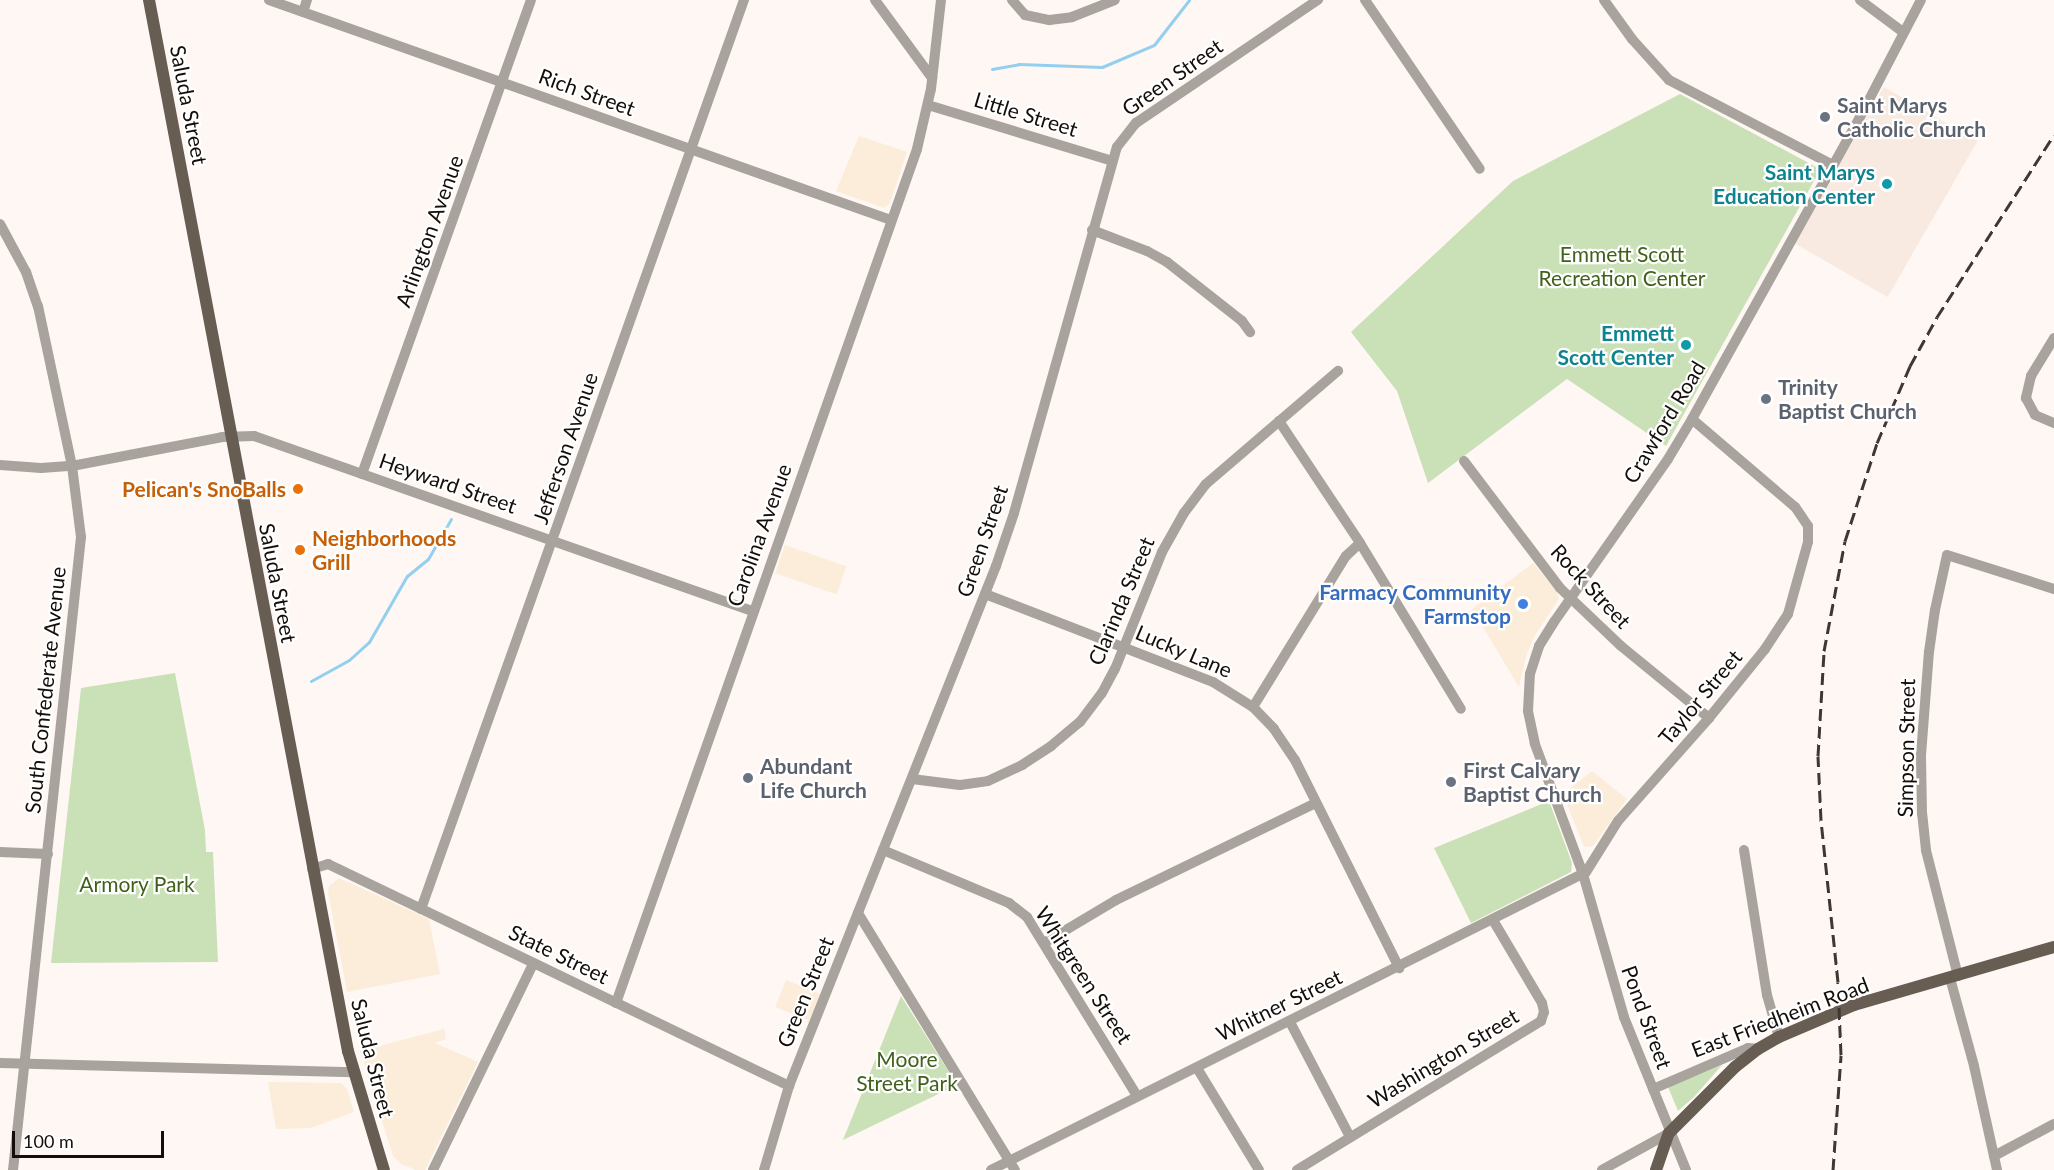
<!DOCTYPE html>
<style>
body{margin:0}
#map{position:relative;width:2054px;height:1170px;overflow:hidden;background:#fff7f3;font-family:Lato,sans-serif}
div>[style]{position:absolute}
.commercial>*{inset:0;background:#fbedd9;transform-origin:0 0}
.built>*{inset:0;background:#f8e9e1;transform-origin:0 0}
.green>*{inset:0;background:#cae0b6}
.stream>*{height:3px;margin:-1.5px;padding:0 1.5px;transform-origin:1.5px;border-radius:1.5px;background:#93cfee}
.minor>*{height:10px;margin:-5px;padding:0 5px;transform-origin:5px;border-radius:5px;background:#a9a39d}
.major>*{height:12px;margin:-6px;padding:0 6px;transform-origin:6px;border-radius:6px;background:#675d53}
.rail>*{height:3px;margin-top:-1.5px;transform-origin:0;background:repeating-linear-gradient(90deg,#3e3834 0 12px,transparent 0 18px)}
.dots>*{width:16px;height:16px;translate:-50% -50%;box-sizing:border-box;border:3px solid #fff;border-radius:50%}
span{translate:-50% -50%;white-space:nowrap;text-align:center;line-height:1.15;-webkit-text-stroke:4.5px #fff;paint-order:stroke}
.street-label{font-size:21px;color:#140e0a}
.worship-label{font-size:21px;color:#5b616d;font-weight:700}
.left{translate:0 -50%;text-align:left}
.culture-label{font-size:21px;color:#0d838f;font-weight:700}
.right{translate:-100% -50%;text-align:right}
.park-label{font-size:21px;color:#41611a}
.food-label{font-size:21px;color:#c56008;font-weight:700}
.shop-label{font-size:21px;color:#366cbe;font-weight:700}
.scale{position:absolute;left:12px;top:1131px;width:152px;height:27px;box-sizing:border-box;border:3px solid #140e0a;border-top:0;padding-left:8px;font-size:18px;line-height:21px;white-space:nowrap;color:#140e0a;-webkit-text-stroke:4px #fff;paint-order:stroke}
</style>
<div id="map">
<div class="commercial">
<div style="clip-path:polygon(859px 136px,907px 152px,890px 203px,884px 208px,836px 191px)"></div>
<div style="left:785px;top:545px;width:65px;height:30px;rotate:19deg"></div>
<div style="clip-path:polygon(1533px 563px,1557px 592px,1559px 599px,1535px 635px,1526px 656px,1519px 687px,1472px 609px)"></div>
<div style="clip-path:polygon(1592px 771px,1627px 799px,1593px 846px,1584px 847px,1563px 794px)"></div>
<div style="clip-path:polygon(339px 878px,429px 919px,440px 974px,347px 992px,328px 892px,329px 886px)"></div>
<div style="left:786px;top:980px;width:37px;height:29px;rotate:22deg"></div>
<div style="clip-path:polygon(444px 1029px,446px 1039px,435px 1043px,478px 1062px,425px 1170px,416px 1170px,401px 1164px,393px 1156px,360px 1051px)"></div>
<div style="clip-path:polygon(268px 1082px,341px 1083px,347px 1089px,354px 1112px,311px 1128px,276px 1129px)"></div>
</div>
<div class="built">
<div style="left:1884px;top:87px;width:108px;height:180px;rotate:30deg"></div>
</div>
<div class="green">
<div style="clip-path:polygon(1680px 94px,1816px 167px,1819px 172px,1666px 446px,1567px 379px,1428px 483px,1397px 391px,1351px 332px,1513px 181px)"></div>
<div style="clip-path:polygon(175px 673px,205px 830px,206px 852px,213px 852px,218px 962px,51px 963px,81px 688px)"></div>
<div style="clip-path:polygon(1549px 801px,1572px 863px,1571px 872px,1471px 923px,1434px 848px)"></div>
<div style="clip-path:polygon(901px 996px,957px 1085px,843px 1140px)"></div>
<div style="clip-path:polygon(1722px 1065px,1694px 1097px,1678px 1111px,1668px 1087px)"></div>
</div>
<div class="stream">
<div style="left:992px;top:69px;width:27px;rotate:-10deg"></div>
<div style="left:1019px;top:64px;width:83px;rotate:2.1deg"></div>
<div style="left:1102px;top:67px;width:56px;rotate:-22.9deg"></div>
<div style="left:1154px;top:45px;width:57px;rotate:-52.1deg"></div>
<div style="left:311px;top:681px;width:43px;rotate:-28.9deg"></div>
<div style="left:349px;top:660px;width:27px;rotate:-42deg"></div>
<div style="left:369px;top:642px;width:76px;rotate:-60.1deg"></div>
<div style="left:407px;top:576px;width:27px;rotate:-39deg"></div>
<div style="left:428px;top:559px;width:46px;rotate:-60.1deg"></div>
</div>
<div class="minor">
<div style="left:269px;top:0;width:660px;rotate:19.48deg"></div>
<div style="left:875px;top:0;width:97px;rotate:53.8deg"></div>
<div style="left:1012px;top:0;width:20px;rotate:49deg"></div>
<div style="left:1025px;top:15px;width:25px;rotate:12deg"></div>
<div style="left:1049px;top:20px;width:23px;rotate:-7deg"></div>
<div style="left:1072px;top:17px;width:46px;rotate:-21.6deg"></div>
<div style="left:1365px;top:0;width:204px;rotate:55.8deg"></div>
<div style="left:1604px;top:0;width:48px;rotate:54.3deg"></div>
<div style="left:1632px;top:39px;width:55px;rotate:47.9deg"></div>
<div style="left:1669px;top:80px;width:185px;rotate:27.4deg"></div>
<div style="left:1860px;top:0;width:54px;rotate:36.7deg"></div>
<div style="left:303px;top:12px;width:13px;rotate:-72deg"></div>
<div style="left:928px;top:105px;width:192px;rotate:16.9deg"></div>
<div style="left:0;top:224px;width:55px;rotate:61.6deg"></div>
<div style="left:26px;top:272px;width:36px;rotate:71deg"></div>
<div style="left:38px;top:306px;width:164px;rotate:78deg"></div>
<div style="left:72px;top:466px;width:72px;rotate:82.8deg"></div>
<div style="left:81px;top:537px;width:637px;rotate:96.13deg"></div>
<div style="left:1092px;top:230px;width:59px;rotate:20.9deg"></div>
<div style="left:1147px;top:251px;width:23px;rotate:29deg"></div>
<div style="left:1167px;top:262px;width:95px;rotate:38.2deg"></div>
<div style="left:1242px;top:321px;width:14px;rotate:54deg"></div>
<div style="left:2054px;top:338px;width:44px;rotate:121.2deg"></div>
<div style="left:2031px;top:376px;width:23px;rotate:103deg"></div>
<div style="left:2026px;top:398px;width:19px;rotate:62deg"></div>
<div style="left:2035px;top:415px;width:21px;rotate:23deg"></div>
<div style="left:1279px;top:421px;width:146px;rotate:56.4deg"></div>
<div style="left:1360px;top:543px;width:194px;rotate:58.7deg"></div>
<div style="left:1464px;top:461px;width:159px;rotate:52.9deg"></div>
<div style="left:1560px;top:588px;width:84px;rotate:43.6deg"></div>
<div style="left:1621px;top:646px;width:114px;rotate:39.3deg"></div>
<div style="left:0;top:465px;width:41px;rotate:4.2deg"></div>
<div style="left:41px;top:468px;width:31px;rotate:-4deg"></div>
<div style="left:72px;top:466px;width:153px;rotate:-10.9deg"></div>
<div style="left:222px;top:437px;width:32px;rotate:-2deg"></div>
<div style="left:254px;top:436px;width:528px;rotate:19.36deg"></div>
<div style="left:362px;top:474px;width:503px;rotate:-70.38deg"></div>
<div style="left:985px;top:594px;width:244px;rotate:21.1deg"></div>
<div style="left:1213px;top:682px;width:47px;rotate:32deg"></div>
<div style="left:1253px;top:707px;width:30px;rotate:46deg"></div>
<div style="left:1274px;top:729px;width:37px;rotate:56deg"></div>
<div style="left:1295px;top:760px;width:233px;rotate:63.4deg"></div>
<div style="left:1253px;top:707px;width:177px;rotate:-58.4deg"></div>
<div style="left:1346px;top:556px;width:19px;rotate:-43deg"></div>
<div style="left:912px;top:779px;width:48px;rotate:7.1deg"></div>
<div style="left:960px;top:785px;width:28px;rotate:-8deg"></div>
<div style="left:988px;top:781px;width:38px;rotate:-25deg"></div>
<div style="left:1022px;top:765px;width:35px;rotate:-33deg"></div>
<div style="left:1051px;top:746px;width:38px;rotate:-40deg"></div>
<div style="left:1080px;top:722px;width:36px;rotate:-53deg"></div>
<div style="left:1102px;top:693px;width:27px;rotate:-62deg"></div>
<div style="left:1115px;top:669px;width:126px;rotate:-68.1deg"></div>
<div style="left:1162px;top:552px;width:45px;rotate:-60.6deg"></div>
<div style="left:1184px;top:513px;width:36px;rotate:-53deg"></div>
<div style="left:1206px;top:484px;width:174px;rotate:-40.6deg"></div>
<div style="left:883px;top:850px;width:137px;rotate:22.8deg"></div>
<div style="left:1009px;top:903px;width:23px;rotate:38deg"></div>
<div style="left:1027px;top:917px;width:210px;rotate:58.4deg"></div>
<div style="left:1744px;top:850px;width:147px;rotate:81deg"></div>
<div style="left:1767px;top:995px;width:44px;rotate:74.1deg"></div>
<div style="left:0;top:852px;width:48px;rotate:2.4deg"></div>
<div style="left:312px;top:869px;width:17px;rotate:-17deg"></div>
<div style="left:328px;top:864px;width:512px;rotate:25.71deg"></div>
<div style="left:421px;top:909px;width:965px;rotate:-70.44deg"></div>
<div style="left:858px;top:913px;width:301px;rotate:58.6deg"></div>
<div style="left:1044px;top:943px;width:84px;rotate:-30.8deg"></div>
<div style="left:1116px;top:900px;width:222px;rotate:-25.9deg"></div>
<div style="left:1958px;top:976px;width:130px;rotate:-104.3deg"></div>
<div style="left:1926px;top:850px;width:36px;rotate:-96deg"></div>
<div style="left:1922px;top:814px;width:59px;rotate:-91deg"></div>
<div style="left:1921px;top:755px;width:103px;rotate:-85.6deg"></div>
<div style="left:1929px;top:652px;width:42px;rotate:-81.9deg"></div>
<div style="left:1935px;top:610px;width:56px;rotate:-77.7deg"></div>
<div style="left:1947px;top:555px;width:112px;rotate:17.6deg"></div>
<div style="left:1950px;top:978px;width:91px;rotate:74.7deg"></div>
<div style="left:1974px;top:1066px;width:107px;rotate:77.5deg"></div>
<div style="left:616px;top:1003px;width:905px;rotate:-70.58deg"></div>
<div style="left:917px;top:149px;width:62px;rotate:-76.9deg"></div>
<div style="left:931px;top:89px;width:90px;rotate:-83.6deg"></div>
<div style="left:1290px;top:1022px;width:130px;rotate:62.4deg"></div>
<div style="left:0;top:1063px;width:354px;rotate:1.5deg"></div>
<div style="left:1197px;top:1068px;width:119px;rotate:58.7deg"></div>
<div style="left:1653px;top:1089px;width:103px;rotate:-23.3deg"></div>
<div style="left:1748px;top:1048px;width:10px;rotate:6deg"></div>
<div style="left:1994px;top:1156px;width:68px;rotate:-28.1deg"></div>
<div style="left:433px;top:1170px;width:229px;rotate:-64.1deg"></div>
<div style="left:764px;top:1170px;width:88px;rotate:-73.4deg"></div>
<div style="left:789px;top:1086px;width:560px;rotate:-68.29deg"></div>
<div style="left:996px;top:566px;width:56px;rotate:-71.2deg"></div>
<div style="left:1014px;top:513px;width:380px;rotate:-74.3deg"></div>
<div style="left:1117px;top:147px;width:31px;rotate:-52deg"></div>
<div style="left:1136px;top:123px;width:220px;rotate:-34.1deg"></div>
<div style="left:991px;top:1170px;width:665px;rotate:-26.6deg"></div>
<div style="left:1586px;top:872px;width:60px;rotate:-57.9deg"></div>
<div style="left:1618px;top:821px;width:137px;rotate:-48.5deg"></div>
<div style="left:1709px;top:718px;width:89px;rotate:-50.9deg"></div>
<div style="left:1765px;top:649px;width:42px;rotate:-56.7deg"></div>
<div style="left:1788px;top:614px;width:75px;rotate:-74.5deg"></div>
<div style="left:1808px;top:542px;width:16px;rotate:-90deg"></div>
<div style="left:1808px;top:526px;width:23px;rotate:-124deg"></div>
<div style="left:1795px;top:507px;width:135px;rotate:-139.5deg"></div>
<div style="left:1297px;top:1170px;width:286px;rotate:-31.4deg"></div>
<div style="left:1541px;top:1021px;width:9px;rotate:-72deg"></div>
<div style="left:1544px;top:1012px;width:9px;rotate:-103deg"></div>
<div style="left:1542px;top:1003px;width:96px;rotate:-120.6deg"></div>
<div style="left:1602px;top:1170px;width:77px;rotate:-28.9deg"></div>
<div style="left:1686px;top:1170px;width:165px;rotate:-112.1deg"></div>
<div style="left:1624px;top:1017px;width:149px;rotate:-106deg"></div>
<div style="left:1583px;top:874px;width:139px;rotate:-110.3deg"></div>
<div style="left:1535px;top:744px;width:34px;rotate:-102deg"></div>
<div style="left:1528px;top:711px;width:37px;rotate:-87deg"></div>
<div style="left:1530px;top:674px;width:29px;rotate:-72deg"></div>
<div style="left:1539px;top:646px;width:28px;rotate:-58deg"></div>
<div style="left:1554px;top:622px;width:199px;rotate:-55deg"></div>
<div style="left:1668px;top:459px;width:47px;rotate:-59deg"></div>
<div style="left:1692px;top:419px;width:343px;rotate:-60.9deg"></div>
<div style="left:1859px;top:119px;width:134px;rotate:-62.5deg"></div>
</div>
<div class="major">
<div style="left:149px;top:0;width:1070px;rotate:79.28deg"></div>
<div style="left:348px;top:1051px;width:124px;rotate:73.2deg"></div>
<div style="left:1656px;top:1170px;width:39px;rotate:-71deg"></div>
<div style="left:1669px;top:1133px;width:93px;rotate:-45deg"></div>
<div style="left:1735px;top:1067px;width:29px;rotate:-38deg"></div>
<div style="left:1758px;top:1049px;width:24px;rotate:-30deg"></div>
<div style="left:1779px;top:1037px;width:82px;rotate:-23.1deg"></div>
<div style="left:1854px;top:1005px;width:208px;rotate:-16.2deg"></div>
</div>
<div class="rail">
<div style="left:1833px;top:1170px;width:115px;rotate:-86deg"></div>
<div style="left:1841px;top:1055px;width:73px;rotate:-92.4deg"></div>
<div style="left:1838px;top:982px;width:163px;rotate:-96deg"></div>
<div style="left:1821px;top:820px;width:64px;rotate:-92.7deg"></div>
<div style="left:1818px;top:756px;width:105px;rotate:-86.7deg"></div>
<div style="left:1824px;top:651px;width:112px;rotate:-79.2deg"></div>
<div style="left:1845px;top:541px;width:103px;rotate:-71.9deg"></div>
<div style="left:1877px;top:443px;width:84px;rotate:-66.8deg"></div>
<div style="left:1910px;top:366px;width:56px;rotate:-61.1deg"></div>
<div style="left:1937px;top:317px;width:216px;rotate:-57.3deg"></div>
</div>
<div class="dots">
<div style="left:1825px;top:117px;background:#6b7280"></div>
<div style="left:1887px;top:184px;background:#0f9aa8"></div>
<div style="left:1686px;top:345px;background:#0f9aa8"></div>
<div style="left:1766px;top:399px;background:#6b7280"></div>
<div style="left:298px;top:489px;background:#e8710a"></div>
<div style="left:300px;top:550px;background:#e8710a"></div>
<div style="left:1523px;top:604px;background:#3f7fe0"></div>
<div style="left:748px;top:778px;background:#6b7280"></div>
<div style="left:1451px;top:782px;background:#6b7280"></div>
</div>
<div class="street-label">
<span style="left:1172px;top:77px;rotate:-35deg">Green Street</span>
<span style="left:587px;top:92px;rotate:20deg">Rich Street</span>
<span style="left:189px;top:105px;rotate:79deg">Saluda Street</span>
<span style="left:1026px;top:114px;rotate:17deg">Little Street</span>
<span style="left:429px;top:231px;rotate:-70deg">Arlington Avenue</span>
<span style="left:1664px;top:422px;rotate:-59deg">Crawford Road</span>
<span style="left:565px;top:448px;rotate:-71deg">Jefferson Avenue</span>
<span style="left:448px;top:483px;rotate:19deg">Heyward Street</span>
<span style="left:759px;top:535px;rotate:-70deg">Carolina Avenue</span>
<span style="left:982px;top:541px;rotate:-71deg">Green Street</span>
<span style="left:278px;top:583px;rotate:79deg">Saluda Street</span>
<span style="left:1591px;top:586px;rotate:47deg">Rock Street</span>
<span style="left:1121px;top:601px;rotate:-67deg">Clarinda Street</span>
<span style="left:1184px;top:651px;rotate:23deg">Lucky Lane</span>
<span style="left:45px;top:690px;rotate:-84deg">South Confederate Avenue</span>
<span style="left:1700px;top:697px;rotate:-50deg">Taylor Street</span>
<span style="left:1906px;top:748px;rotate:-89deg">Simpson Street</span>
<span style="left:559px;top:954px;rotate:26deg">State Street</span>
<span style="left:1084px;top:975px;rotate:57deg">Whitgreen Street</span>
<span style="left:805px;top:992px;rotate:-68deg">Green Street</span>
<span style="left:1279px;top:1005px;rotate:-26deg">Whitner Street</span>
<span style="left:1647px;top:1017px;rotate:70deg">Pond Street</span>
<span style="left:1780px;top:1017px;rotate:-21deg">East Friedheim Road</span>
<span style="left:373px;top:1058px;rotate:76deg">Saluda Street</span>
<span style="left:1443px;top:1058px;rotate:-31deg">Washington Street</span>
</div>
<div class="worship-label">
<span class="left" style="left:1837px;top:117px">Saint Marys<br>Catholic Church</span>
<span class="left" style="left:1778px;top:399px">Trinity<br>Baptist Church</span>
<span class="left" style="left:760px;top:778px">Abundant<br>Life Church</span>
<span class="left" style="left:1463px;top:782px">First Calvary<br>Baptist Church</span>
</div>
<div class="culture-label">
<span class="right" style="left:1875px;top:184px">Saint Marys<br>Education Center</span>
<span class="right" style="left:1674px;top:345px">Emmett<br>Scott Center</span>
</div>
<div class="park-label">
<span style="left:1622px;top:266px">Emmett Scott<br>Recreation Center</span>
<span style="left:137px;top:884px">Armory Park</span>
<span style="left:907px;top:1071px">Moore<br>Street Park</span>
</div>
<div class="food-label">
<span class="right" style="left:286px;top:489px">Pelican's SnoBalls</span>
<span class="left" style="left:312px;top:550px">Neighborhoods<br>Grill</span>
</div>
<div class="shop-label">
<span class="right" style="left:1511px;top:604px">Farmacy Community<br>Farmstop</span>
</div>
<div class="scale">100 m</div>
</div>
